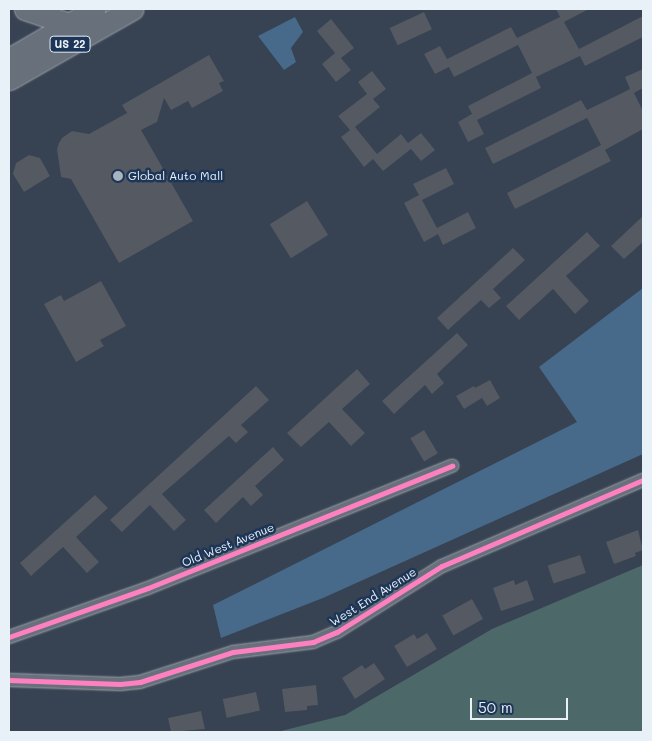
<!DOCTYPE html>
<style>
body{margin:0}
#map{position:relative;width:652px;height:741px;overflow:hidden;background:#374252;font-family:Mali,sans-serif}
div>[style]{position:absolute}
.green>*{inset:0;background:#4d6869}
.water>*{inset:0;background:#47698a}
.building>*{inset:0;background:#545962;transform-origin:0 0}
.roads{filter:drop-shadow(0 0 1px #9ba2ab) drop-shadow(0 0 1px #9ba2ab)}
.minor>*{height:12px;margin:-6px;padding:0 6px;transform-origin:6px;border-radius:6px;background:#68717b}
.trunk>*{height:21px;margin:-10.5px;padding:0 10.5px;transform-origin:10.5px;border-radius:10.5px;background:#68717b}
.cycleway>*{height:5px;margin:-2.5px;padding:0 2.5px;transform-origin:2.5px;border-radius:2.5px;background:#ff80c0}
.dots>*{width:14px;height:14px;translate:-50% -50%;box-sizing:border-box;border:2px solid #1d3557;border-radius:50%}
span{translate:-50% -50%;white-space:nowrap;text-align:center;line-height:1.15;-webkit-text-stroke:5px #1d3557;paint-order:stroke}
.shield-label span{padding:1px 4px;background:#1d3557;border:1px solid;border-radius:4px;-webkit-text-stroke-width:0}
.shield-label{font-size:11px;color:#e8f1f8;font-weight:700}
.poi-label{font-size:12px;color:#e8f1f8}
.left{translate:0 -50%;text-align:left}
.street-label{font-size:12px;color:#e8f1f8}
.frame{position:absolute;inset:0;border:10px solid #e8f1f8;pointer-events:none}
.scale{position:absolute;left:470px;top:698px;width:98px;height:22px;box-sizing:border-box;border:2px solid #e8f1f8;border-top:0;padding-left:6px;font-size:15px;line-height:18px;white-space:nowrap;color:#e8f1f8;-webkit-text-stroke:4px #1d3557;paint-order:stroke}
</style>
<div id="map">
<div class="green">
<div style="clip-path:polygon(643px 565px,643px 732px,277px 732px,345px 715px,492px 629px)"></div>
</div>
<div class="water">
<div style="clip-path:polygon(295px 17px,303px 32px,291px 48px,296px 62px,284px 70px,258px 36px)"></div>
<div style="clip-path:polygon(643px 288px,643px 454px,323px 598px,221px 638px,213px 605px,577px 422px,539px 367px)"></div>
</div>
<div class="building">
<div style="clip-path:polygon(556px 9px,589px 9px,564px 22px,579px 49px,643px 16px,643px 37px,585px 66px,580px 56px,536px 77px,541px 88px,477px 120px,484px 134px,468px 142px,458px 122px,472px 114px,468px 106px,532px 73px,518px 45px,454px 77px,449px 67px,435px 74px,424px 54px,440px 46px,447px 59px,511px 27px,517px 38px,560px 17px)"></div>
<div style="left:424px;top:12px;width:19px;height:38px;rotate:65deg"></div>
<div style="clip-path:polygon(331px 19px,354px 48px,341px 58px,351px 70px,336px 82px,322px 64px,335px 53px,317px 31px)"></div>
<div style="clip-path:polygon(209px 55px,224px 81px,219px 83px,223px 91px,192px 108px,188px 101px,171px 110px,164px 98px,157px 122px,141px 130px,193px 221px,119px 263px,71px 179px,61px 177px,57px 149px,59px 143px,62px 138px,72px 131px,89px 134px,127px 113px,122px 105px)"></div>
<div style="clip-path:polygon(643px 69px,643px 88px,634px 93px,643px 111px,643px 129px,605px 150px,611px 161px,515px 209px,507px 193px,601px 145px,587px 118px,493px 164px,485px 148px,581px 100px,587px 110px,616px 96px,630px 89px,625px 77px)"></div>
<div style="clip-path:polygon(372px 71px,386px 89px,373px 99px,380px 107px,355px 127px,377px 154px,401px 134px,408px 143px,421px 133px,435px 150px,421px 161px,411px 149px,383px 171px,373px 159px,364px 167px,341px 137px,350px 130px,338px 116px,367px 94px,358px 82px)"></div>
<div style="clip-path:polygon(29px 155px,40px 158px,50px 176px,24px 192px,13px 174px,16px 163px)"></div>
<div style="clip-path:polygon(446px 168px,454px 184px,422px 200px,437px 228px,468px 212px,476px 228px,443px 245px,438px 234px,424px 242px,404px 203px,419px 195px,413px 184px)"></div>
<div style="left:307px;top:201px;width:40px;height:44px;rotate:58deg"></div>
<div style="clip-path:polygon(643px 216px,643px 242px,624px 259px,611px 246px)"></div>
<div style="clip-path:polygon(587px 232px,600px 246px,566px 276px,589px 301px,575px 314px,553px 289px,519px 320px,506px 306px)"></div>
<div style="clip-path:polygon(513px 248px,525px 260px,493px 289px,501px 298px,489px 308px,481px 300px,448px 330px,437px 318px)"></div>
<div style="clip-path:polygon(101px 281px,126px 326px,100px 340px,104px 346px,76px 362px,44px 304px,61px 295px,64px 301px)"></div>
<div style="clip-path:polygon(457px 333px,468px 345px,437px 374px,444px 383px,432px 394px,425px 385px,394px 414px,382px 401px)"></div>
<div style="clip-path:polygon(357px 369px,370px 384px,342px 409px,365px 433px,351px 446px,329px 422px,301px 447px,287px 433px)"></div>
<div style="clip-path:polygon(490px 380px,500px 398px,487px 406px,482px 398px,464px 409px,456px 396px,474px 386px,475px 388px)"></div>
<div style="clip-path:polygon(256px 386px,269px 400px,241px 425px,248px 432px,236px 443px,229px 436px,162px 494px,186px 520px,174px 531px,150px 505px,122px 532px,110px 520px)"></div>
<div style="left:424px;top:430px;width:27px;height:16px;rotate:59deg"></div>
<div style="clip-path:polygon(273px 447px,284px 460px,255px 486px,263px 495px,251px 506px,243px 497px,216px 523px,204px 510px)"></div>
<div style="clip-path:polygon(95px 495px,108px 508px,76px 537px,99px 562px,87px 573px,63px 547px,31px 576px,20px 563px)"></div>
<div style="clip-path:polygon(638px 530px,643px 550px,635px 553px,636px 556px,614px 564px,606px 542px)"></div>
<div style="left:580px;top:555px;width:19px;height:34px;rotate:72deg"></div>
<div style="clip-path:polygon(514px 580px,515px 585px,527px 580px,534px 600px,501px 611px,493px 588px)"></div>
<div style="left:472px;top:599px;width:23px;height:34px;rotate:61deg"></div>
<div style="clip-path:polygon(427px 633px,437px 649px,407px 667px,394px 646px,414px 634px,417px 639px)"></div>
<div style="clip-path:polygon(374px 663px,385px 679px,355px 699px,342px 678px,362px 665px,365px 669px)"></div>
<div style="clip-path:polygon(316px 685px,318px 705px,307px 706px,307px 710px,285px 712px,282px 689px)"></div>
<div style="left:256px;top:692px;width:19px;height:34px;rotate:78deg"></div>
<div style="clip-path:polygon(201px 711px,205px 729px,171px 732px,168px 718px)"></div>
</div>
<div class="roads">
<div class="minor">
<div style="left:9px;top:637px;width:147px;rotate:-19.4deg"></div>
<div style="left:148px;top:588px;width:328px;rotate:-21.9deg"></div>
<div style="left:9px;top:680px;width:111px;rotate:2.1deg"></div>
<div style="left:120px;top:684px;width:20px;rotate:-6deg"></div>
<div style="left:140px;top:682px;width:98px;rotate:-17.9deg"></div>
<div style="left:233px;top:652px;width:81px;rotate:-7.1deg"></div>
<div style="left:313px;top:642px;width:26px;rotate:-23deg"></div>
<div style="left:337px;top:632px;width:124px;rotate:-32.2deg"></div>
<div style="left:442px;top:566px;width:219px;rotate:-23.2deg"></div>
</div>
<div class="trunk">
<div style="left:25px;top:9px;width:46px;rotate:18.8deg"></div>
<div style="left:9px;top:59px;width:99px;rotate:-30.2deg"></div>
<div style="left:9px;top:79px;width:142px;rotate:-29.6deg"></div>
</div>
</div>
<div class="cycleway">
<div style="left:9px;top:637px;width:147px;rotate:-19.4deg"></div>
<div style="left:148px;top:588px;width:328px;rotate:-21.9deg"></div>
<div style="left:9px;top:680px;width:111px;rotate:2.1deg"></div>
<div style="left:120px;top:684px;width:20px;rotate:-6deg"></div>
<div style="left:140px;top:682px;width:98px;rotate:-17.9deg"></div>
<div style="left:233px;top:652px;width:81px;rotate:-7.1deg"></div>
<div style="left:313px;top:642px;width:26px;rotate:-23deg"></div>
<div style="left:337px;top:632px;width:124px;rotate:-32.2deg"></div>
<div style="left:442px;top:566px;width:219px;rotate:-23.2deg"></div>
</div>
<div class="dots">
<div style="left:118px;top:176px;background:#aab4be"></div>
</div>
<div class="shield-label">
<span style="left:70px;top:44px">US 22</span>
</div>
<div class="poi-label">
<span class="left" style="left:128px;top:176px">Global Auto Mall</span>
</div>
<div class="street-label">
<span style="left:228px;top:545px;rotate:-22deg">Old West Avenue</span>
<span style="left:373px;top:597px;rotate:-32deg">West End Avenue</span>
</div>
<div class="frame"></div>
<div class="scale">50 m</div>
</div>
